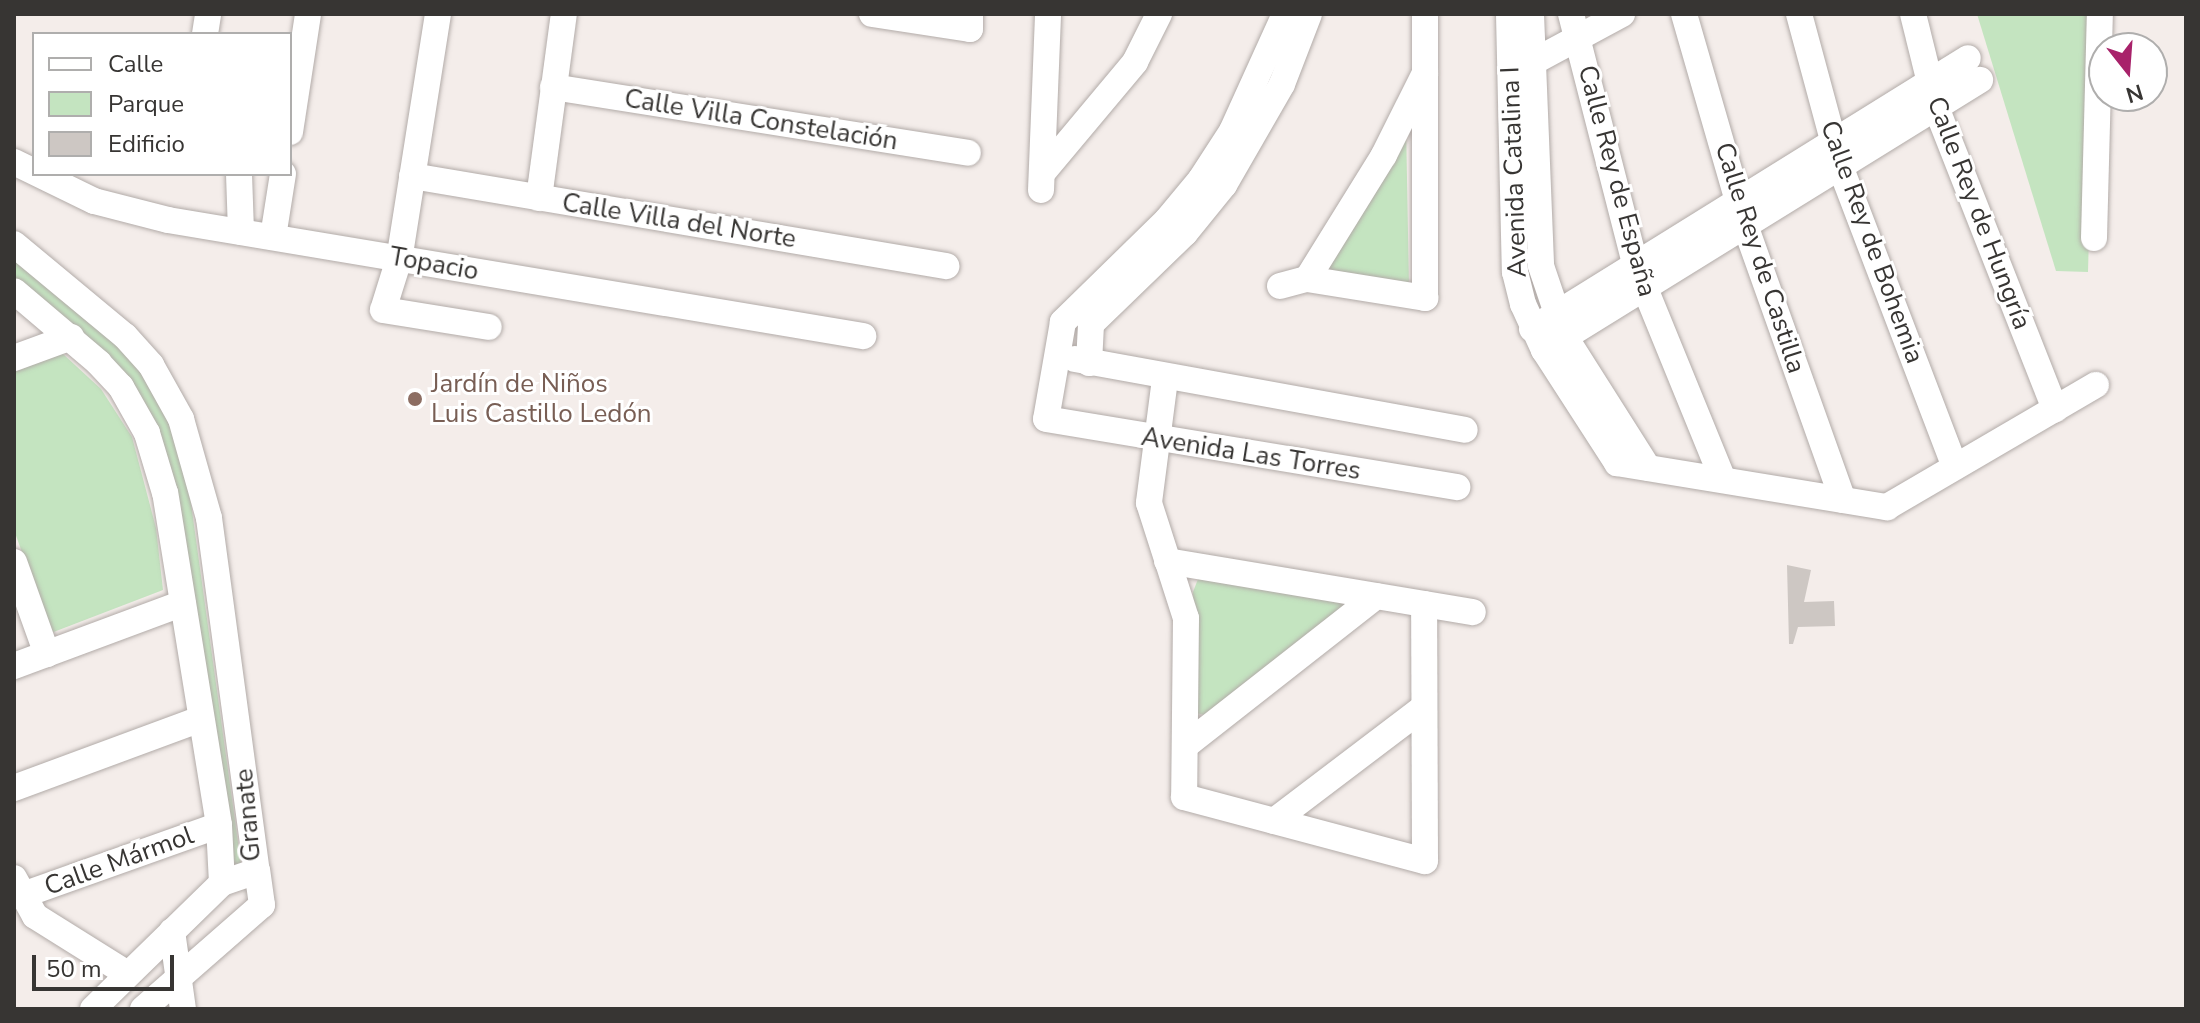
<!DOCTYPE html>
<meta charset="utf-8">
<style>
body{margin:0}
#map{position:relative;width:2200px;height:1023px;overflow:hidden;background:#f4edea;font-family:"Nunito Sans",sans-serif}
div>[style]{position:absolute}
.green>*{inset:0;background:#c4e4c0}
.building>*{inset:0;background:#cdc7c3}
.roads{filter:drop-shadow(0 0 2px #b2aba8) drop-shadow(0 0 2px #b2aba8)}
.minor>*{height:26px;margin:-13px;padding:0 13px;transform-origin:13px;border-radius:13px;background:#fff}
.dots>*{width:22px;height:22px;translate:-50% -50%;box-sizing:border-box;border:4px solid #fff;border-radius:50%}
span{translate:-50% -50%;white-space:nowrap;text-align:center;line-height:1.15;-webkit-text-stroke:6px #fff;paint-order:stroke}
.street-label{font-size:26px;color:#373533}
.education-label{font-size:26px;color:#785e54}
.left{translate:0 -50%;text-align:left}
.frame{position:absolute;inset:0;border:16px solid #373533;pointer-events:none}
.legend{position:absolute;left:32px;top:32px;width:260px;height:144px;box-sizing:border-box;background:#fff;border:2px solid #afaead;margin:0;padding:10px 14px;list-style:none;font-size:24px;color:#373533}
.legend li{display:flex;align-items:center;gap:16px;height:40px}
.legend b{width:40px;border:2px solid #afaead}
.north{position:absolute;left:2088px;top:32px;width:80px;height:80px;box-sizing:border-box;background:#fff;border:2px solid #afaead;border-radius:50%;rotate:163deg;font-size:22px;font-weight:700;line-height:32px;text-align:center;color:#373533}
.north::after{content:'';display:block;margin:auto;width:28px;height:36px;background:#a8226a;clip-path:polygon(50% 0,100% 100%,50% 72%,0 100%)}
.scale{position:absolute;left:32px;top:955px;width:142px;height:36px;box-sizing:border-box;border:4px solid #373533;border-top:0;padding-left:10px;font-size:24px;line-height:28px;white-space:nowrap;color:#373533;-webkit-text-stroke:6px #fff;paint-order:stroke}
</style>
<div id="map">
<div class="green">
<div style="clip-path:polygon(1977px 14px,2095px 14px,2088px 272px,2056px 271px)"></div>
<div style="clip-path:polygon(1406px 124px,1409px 287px,1320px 271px)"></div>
<div style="clip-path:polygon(14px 261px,116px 345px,140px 372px,170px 424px,189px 489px,241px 864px,234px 865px,177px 491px,70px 323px,14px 277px)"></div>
<div style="clip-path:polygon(62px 353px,101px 389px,132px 437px,156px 528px,163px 590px,51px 633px,14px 530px,14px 371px)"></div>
<div style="clip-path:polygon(1198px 579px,1343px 601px,1346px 608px,1208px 716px,1197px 713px,1193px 592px)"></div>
</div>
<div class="building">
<div style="clip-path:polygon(1787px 565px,1811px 570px,1804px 602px,1834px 601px,1835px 626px,1798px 627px,1793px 644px,1789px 644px)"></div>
</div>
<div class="roads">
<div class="minor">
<div style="left:438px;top:14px;width:248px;rotate:99deg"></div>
<div style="left:399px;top:259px;width:53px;rotate:107.4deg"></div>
<div style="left:383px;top:310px;width:107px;rotate:9.1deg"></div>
<div style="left:872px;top:14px;width:99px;rotate:8.7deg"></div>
<div style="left:970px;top:29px;width:15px;rotate:-90deg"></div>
<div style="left:1285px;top:14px;width:128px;rotate:114.4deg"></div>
<div style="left:1232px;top:131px;width:57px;rotate:122.9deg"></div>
<div style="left:1201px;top:179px;width:53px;rotate:129.7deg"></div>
<div style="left:1167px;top:220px;width:146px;rotate:135.6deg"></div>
<div style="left:1063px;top:322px;width:98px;rotate:99.9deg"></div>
<div style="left:1046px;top:419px;width:417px;rotate:9.4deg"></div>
<div style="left:1509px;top:14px;width:258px;rotate:88.7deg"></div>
<div style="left:1515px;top:272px;width:33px;rotate:76deg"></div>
<div style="left:1523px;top:304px;width:51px;rotate:65.5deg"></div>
<div style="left:1544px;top:350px;width:135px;rotate:57.1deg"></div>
<div style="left:1617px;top:463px;width:274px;rotate:9.3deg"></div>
<div style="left:1887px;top:507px;width:242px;rotate:-30.3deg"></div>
<div style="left:1531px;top:14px;width:252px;rotate:87.7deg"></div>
<div style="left:1541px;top:266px;width:75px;rotate:71.3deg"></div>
<div style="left:1565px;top:337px;width:155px;rotate:57.6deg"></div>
<div style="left:1571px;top:14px;width:258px;rotate:75.6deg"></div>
<div style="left:1635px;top:264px;width:233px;rotate:67.8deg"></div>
<div style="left:1684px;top:14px;width:220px;rotate:73.9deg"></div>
<div style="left:1745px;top:225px;width:292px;rotate:70.4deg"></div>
<div style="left:1799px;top:14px;width:157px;rotate:74.9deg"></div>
<div style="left:1840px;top:166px;width:322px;rotate:69.1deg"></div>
<div style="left:1913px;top:14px;width:96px;rotate:76.1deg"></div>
<div style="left:1936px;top:107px;width:325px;rotate:68.5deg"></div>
<div style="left:205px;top:34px;width:20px;rotate:-81deg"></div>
<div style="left:1520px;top:69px;width:116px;rotate:-28.3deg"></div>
<div style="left:1425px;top:73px;width:92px;rotate:116.6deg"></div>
<div style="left:1384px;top:155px;width:146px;rotate:121.8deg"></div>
<div style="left:1307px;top:279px;width:120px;rotate:9.1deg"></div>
<div style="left:1425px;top:298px;width:284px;rotate:-90deg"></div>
<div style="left:553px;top:87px;width:420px;rotate:9deg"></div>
<div style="left:290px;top:132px;width:119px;rotate:-81.3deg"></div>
<div style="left:14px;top:162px;width:89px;rotate:26deg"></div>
<div style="left:94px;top:201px;width:76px;rotate:14.4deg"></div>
<div style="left:168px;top:220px;width:705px;rotate:9.48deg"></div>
<div style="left:1044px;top:171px;width:142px;rotate:-50.1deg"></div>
<div style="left:1135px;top:62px;width:54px;rotate:-63.4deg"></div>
<div style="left:239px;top:174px;width:58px;rotate:88deg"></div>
<div style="left:412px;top:176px;width:542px;rotate:9.57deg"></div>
<div style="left:1041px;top:190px;width:176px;rotate:-87.7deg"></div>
<div style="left:539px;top:198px;width:186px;rotate:-82.3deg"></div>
<div style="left:273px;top:237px;width:64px;rotate:-81deg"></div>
<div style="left:2094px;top:238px;width:224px;rotate:-88.5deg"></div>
<div style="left:14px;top:244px;width:144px;rotate:39.7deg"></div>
<div style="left:125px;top:336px;width:39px;rotate:48deg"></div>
<div style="left:151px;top:365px;width:62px;rotate:60.9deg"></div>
<div style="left:181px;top:419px;width:103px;rotate:74.2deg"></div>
<div style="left:209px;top:518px;width:356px;rotate:82.3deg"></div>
<div style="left:257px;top:871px;width:37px;rotate:161deg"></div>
<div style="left:222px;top:883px;width:58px;rotate:-93deg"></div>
<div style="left:219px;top:825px;width:336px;rotate:-99.2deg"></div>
<div style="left:165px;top:493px;width:63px;rotate:-106.7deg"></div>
<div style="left:147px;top:433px;width:53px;rotate:-119.5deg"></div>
<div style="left:121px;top:387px;width:33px;rotate:-133deg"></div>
<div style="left:99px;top:363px;width:111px;rotate:-139.7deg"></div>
<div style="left:1280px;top:286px;width:28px;rotate:-15deg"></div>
<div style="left:1532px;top:329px;width:513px;rotate:-31.86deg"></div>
<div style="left:1544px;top:350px;width:513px;rotate:-31.77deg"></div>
<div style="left:14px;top:358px;width:61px;rotate:-20.2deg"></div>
<div style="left:1075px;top:359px;width:396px;rotate:10.3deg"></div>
<div style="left:1089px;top:363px;width:39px;rotate:-87deg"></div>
<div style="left:1091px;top:324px;width:131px;rotate:-44.1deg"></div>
<div style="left:1185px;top:233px;width:62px;rotate:-50.9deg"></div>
<div style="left:1224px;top:185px;width:116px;rotate:-60.1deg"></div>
<div style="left:1282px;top:84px;width:75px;rotate:-68.9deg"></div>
<div style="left:1165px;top:379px;width:125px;rotate:97.4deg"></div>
<div style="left:1149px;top:503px;width:121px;rotate:72.2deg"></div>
<div style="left:1186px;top:618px;width:179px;rotate:90.6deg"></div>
<div style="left:1184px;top:797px;width:249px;rotate:14.9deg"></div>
<div style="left:1425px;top:861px;width:257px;rotate:-90.2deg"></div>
<div style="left:1167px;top:561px;width:310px;rotate:9.5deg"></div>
<div style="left:14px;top:562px;width:98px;rotate:70.3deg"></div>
<div style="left:14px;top:666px;width:180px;rotate:-20.4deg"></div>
<div style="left:1185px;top:746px;width:243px;rotate:-38.1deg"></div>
<div style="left:14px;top:788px;width:199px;rotate:-20.3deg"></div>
<div style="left:1274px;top:821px;width:188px;rotate:-37.2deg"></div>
<div style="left:14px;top:878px;width:43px;rotate:61.1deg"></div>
<div style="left:35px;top:916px;width:107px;rotate:32.1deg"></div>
<div style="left:20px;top:896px;width:211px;rotate:-19.6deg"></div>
<div style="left:172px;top:931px;width:79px;rotate:82deg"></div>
<div style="left:93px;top:1009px;width:180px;rotate:-44.3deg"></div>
<div style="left:143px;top:1009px;width:158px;rotate:-41.2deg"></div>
<div style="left:262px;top:905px;width:34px;rotate:-98deg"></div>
</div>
</div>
<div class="dots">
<div style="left:415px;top:399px;background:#8d6e63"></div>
</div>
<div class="street-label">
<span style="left:761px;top:120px;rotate:9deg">Calle Villa Constelación</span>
<span style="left:1514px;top:172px;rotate:-92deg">Avenida Catalina I</span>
<span style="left:1617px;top:181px;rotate:75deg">Calle Rey de España</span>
<span style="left:1979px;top:213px;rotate:69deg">Calle Rey de Hungría</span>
<span style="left:679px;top:221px;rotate:9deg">Calle Villa del Norte</span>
<span style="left:1872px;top:242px;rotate:70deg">Calle Rey de Bohemia</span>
<span style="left:1760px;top:258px;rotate:72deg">Calle Rey de Castilla</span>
<span style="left:434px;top:264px;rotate:10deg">Topacio</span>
<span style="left:1251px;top:454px;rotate:9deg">Avenida Las Torres</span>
<span style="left:248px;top:815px;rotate:-95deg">Granate</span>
<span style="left:119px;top:861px;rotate:-20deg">Calle Mármol</span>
</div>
<div class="education-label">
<span class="left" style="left:431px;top:399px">Jardín de Niños<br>Luis Castillo Ledón</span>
</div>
<div class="frame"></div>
<ul class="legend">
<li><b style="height:10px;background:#fff"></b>Calle</li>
<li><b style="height:22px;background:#c4e4c0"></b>Parque</li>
<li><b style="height:22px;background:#cdc7c3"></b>Edificio</li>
</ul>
<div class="north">N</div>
<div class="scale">50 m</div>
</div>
